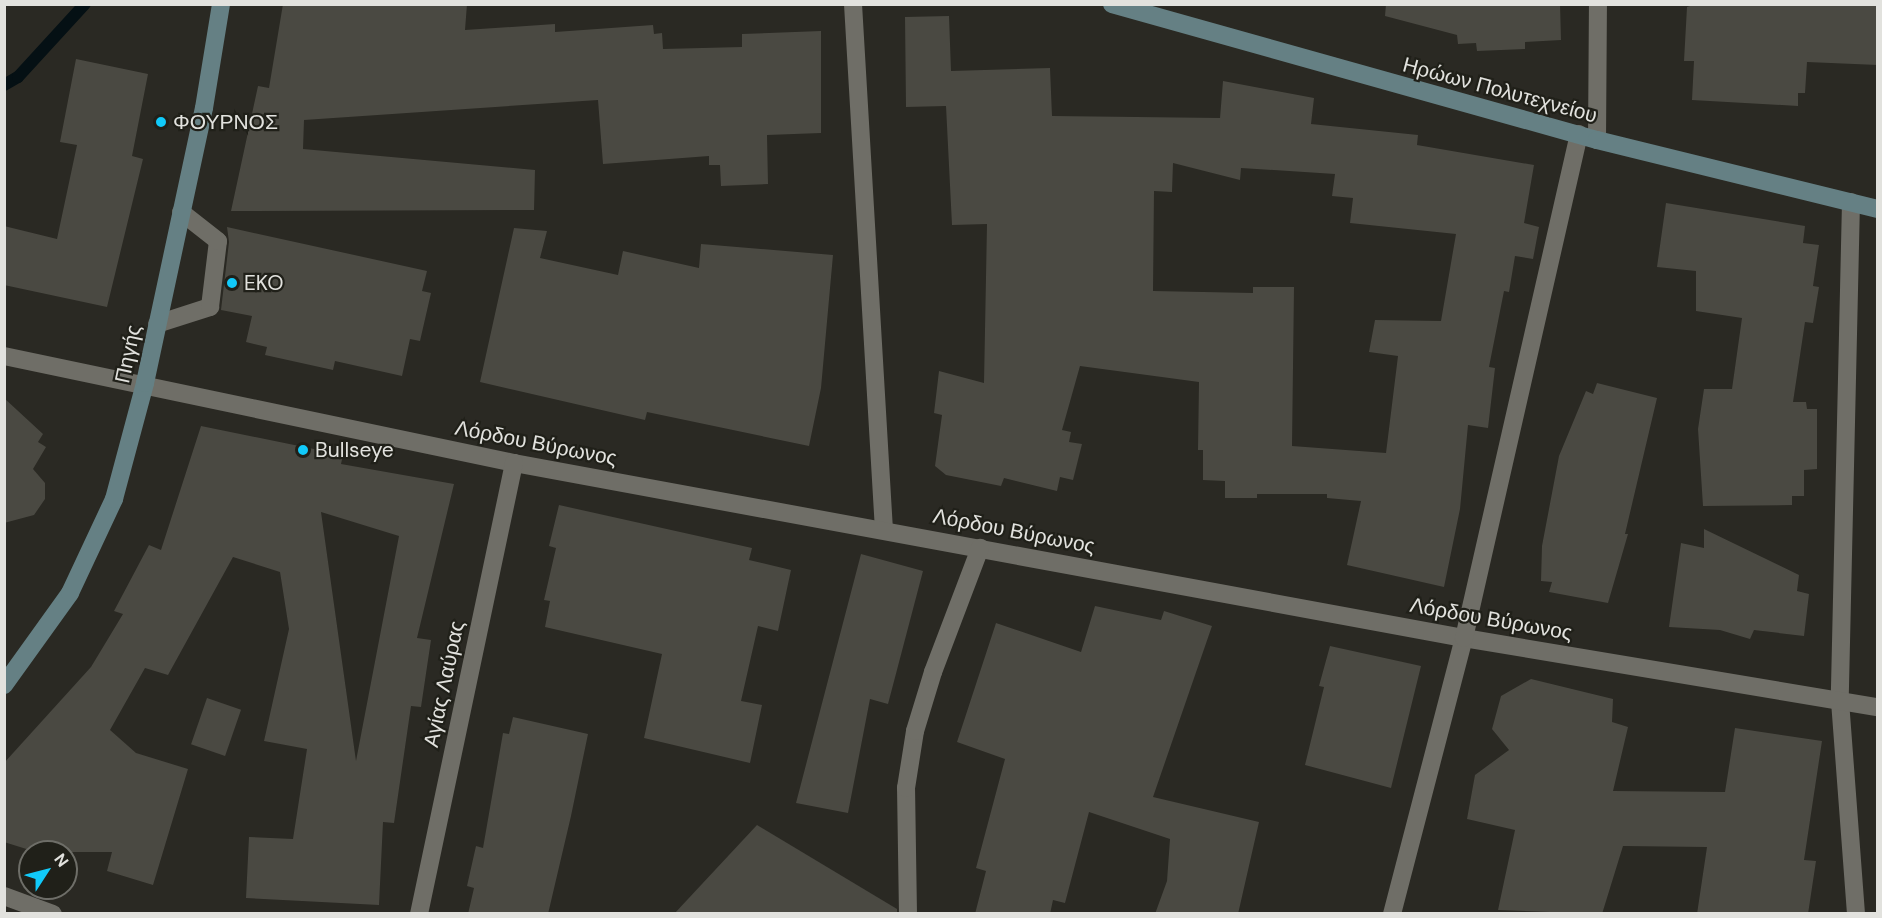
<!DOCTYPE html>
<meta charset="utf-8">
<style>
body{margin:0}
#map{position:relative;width:1882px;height:918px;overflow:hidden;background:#2a2923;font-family:"DM Sans",sans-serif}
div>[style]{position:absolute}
.stream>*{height:12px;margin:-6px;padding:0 6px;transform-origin:6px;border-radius:6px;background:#051014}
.building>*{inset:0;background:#4a4942;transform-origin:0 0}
.lane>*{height:18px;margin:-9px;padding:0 9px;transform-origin:9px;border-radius:9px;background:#6f6e67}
.street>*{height:18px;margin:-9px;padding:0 9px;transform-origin:9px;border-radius:9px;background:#6f6e67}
.secondary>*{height:18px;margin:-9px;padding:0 9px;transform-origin:9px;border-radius:9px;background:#658084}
.dots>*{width:16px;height:16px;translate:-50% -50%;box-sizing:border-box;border:3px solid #202019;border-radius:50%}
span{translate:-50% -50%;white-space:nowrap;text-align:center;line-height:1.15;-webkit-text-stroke:4.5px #202019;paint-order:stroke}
.street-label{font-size:21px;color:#e2e2de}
.poi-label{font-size:21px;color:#e2e2de}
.left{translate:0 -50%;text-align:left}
.frame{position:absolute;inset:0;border:6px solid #e2e2de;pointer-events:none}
.north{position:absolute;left:18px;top:840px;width:60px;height:60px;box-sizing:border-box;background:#202019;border:2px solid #6e6e68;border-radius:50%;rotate:54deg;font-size:16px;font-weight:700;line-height:24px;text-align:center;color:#e2e2de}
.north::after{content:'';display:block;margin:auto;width:21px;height:27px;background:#11cafa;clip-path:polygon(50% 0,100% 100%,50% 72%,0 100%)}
</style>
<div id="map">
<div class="stream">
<div style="left:4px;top:85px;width:16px;rotate:-30deg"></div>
<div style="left:18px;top:77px;width:99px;rotate:-47.5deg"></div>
</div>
<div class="building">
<div style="clip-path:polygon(283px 4px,467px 4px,465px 30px,555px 24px,555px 32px,653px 25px,654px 34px,662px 33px,663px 49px,742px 47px,742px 34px,821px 31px,821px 133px,767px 135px,768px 184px,721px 186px,720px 165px,709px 165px,709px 156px,603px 164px,598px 100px,304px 120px,303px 149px,535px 170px,534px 210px,231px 211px,258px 86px,269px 88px)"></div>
<div style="clip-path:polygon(1386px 4px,1560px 4px,1561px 40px,1525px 42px,1525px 49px,1477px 51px,1476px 43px,1458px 44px,1457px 35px,1385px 16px)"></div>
<div style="clip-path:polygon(1697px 4px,1878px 4px,1878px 65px,1807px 62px,1805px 93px,1798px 93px,1798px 106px,1692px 100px,1694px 61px,1684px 61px,1687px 7px)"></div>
<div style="clip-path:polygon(evenodd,949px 16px,951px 71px,1050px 68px,1052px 116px,1220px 118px,1223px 81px,1314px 98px,1311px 124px,1418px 135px,1417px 145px,1534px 165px,1524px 223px,1539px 227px,1533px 259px,1515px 256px,1509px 292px,1504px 291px,1489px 367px,1495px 368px,1488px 428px,1468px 425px,1460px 509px,1444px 587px,1347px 565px,1361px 501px,1327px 498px,1327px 494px,1257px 494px,1257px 498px,1225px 498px,1225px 481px,1203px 480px,1203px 450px,1198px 450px,1199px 382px,1080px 366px,1062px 430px,1071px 432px,1069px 442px,1082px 444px,1073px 480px,1060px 477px,1057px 491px,1004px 478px,1001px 486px,946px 475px,935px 466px,942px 415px,934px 413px,939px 371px,984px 383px,987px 224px,952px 225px,946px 106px,906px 107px,905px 17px,949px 16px,1173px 163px,1240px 180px,1241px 168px,1335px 174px,1332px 196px,1353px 198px,1350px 223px,1456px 234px,1441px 321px,1375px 320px,1369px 352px,1398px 356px,1386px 453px,1292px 446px,1294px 287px,1253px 287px,1253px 293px,1153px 291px,1154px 191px,1172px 192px,1173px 163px)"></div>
<div style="clip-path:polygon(76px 59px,148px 74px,132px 156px,143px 159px,107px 307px,4px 285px,4px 226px,57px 239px,77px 145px,60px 142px)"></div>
<div style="clip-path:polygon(1666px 203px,1805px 226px,1803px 243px,1819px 245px,1813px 286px,1819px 287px,1813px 323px,1805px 322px,1793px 402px,1806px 402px,1807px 409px,1817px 409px,1817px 469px,1804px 470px,1804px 496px,1792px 496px,1792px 505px,1703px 506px,1698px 429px,1704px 389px,1732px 389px,1742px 318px,1696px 311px,1696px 271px,1657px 267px)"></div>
<div style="clip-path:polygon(227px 227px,427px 271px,422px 291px,431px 293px,420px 341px,410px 339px,402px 376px,335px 361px,333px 370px,265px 355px,267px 347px,246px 342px,252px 316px,221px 310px,229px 242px)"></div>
<div style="clip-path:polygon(514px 228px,547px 231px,540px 258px,618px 275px,623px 251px,699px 268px,701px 244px,833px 255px,821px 388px,809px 446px,647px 412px,645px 420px,480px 382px)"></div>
<div style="clip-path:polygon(1597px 383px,1657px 398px,1625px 534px,1628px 534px,1608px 603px,1549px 592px,1552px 582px,1541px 581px,1542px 546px,1559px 456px,1586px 391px,1593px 394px)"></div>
<div style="clip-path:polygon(4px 398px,43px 434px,38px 442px,46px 447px,33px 469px,45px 483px,45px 499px,34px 515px,4px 523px)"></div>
<div style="clip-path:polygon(evenodd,201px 426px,343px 455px,341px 464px,454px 484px,417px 638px,431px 640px,421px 707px,411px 706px,394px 823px,383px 822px,379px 905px,246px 898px,249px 837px,293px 839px,307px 749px,264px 741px,289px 629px,280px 572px,233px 557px,168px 675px,145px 668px,110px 730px,136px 753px,188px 769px,153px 885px,107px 871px,112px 852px,36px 852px,4px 842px,4px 763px,91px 667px,123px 614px,114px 611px,149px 545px,161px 550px,201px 426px,321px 512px,399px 536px,356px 761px,321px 512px)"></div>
<div style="clip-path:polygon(559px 505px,752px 548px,749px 560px,791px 570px,778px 631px,758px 626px,741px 701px,762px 705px,750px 763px,644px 738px,662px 654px,545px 627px,550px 601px,544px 600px,556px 548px,549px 546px)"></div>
<div style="clip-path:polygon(1704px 529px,1799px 575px,1797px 591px,1809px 594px,1804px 636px,1754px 630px,1750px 639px,1720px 630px,1669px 627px,1681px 543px,1704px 548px)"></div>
<div style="clip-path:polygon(861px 554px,923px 571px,888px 704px,870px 699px,848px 813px,796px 803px)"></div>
<div style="clip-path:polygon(1095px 606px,1161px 620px,1164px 611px,1212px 626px,1153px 797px,1259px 822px,1238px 914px,1155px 914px,1167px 881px,1170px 839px,1089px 812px,1065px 903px,1053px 900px,1050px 914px,975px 914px,986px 871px,976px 868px,1005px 759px,957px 742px,996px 623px,1081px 652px)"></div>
<div style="clip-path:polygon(1330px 646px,1421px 666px,1391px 788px,1305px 765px,1324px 687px,1319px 686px)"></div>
<div style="clip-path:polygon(1531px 679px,1613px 699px,1612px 722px,1628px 727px,1613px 791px,1725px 792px,1735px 728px,1822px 741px,1804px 860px,1816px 861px,1808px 914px,1697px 914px,1707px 847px,1623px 846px,1602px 914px,1498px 910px,1515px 830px,1467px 819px,1475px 775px,1509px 750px,1492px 729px,1501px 696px)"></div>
<div style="left:207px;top:698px;width:36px;height:49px;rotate:19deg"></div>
<div style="clip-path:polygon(513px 717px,588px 734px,571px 816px,548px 914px,468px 914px,474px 888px,467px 886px,476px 846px,483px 848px,503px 733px,509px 734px)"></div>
<div style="clip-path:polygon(757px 825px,897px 909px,897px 914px,674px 914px)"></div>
</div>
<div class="lane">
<div style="left:157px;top:324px;width:56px;rotate:-17.8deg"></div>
<div style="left:210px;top:307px;width:66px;rotate:-83.1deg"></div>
<div style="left:218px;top:241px;width:47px;rotate:-141.9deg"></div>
</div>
<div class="street">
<div style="left:853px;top:4px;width:527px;rotate:86.63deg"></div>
<div style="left:1597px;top:140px;width:136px;rotate:-89.6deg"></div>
<div style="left:1851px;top:202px;width:499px;rotate:91.3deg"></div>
<div style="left:1840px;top:701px;width:214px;rotate:85.7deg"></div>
<div style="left:4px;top:356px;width:521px;rotate:11.85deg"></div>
<div style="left:514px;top:463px;width:966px;rotate:10.44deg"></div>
<div style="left:1464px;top:638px;width:420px;rotate:9.5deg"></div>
<div style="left:4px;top:896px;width:52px;rotate:20.2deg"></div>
<div style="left:419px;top:914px;width:461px;rotate:-78.1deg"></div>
<div style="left:908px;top:914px;width:126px;rotate:-90.9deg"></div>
<div style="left:906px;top:788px;width:58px;rotate:-81deg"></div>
<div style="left:915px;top:731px;width:62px;rotate:-73deg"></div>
<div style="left:933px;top:672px;width:133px;rotate:-69.2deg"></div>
<div style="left:1392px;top:914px;width:285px;rotate:-75.4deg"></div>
<div style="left:1464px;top:638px;width:517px;rotate:-77.15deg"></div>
</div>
<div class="secondary">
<div style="left:1112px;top:4px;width:504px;rotate:15.66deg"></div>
<div style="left:1597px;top:140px;width:289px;rotate:13.8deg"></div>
<div style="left:4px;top:685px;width:113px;rotate:-54.3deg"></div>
<div style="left:70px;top:593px;width:104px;rotate:-64.9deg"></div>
<div style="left:114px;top:499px;width:120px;rotate:-75deg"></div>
<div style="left:145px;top:383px;width:281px;rotate:-77.9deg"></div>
<div style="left:204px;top:108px;width:105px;rotate:-80.7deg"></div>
</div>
<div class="dots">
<div style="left:161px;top:122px;background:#11cafa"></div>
<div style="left:232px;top:283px;background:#11cafa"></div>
<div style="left:303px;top:450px;background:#11cafa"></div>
</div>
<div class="street-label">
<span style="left:1500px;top:90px;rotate:15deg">Ηρώων Πολυτεχνείου</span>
<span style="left:128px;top:354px;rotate:-78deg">Πηγής</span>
<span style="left:536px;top:443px;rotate:11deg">Λόρδου Βύρωνος</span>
<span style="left:1014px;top:531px;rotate:11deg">Λόρδου Βύρωνος</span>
<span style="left:1491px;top:619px;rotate:10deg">Λόρδου Βύρωνος</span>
<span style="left:444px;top:684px;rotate:-78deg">Αγίας Λαύρας</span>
</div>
<div class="poi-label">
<span class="left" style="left:173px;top:122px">ΦΟΥΡΝΟΣ</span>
<span class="left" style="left:244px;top:283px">EKO</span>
<span class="left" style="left:315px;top:450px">Bullseye</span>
</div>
<div class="frame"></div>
<div class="north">N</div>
</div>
